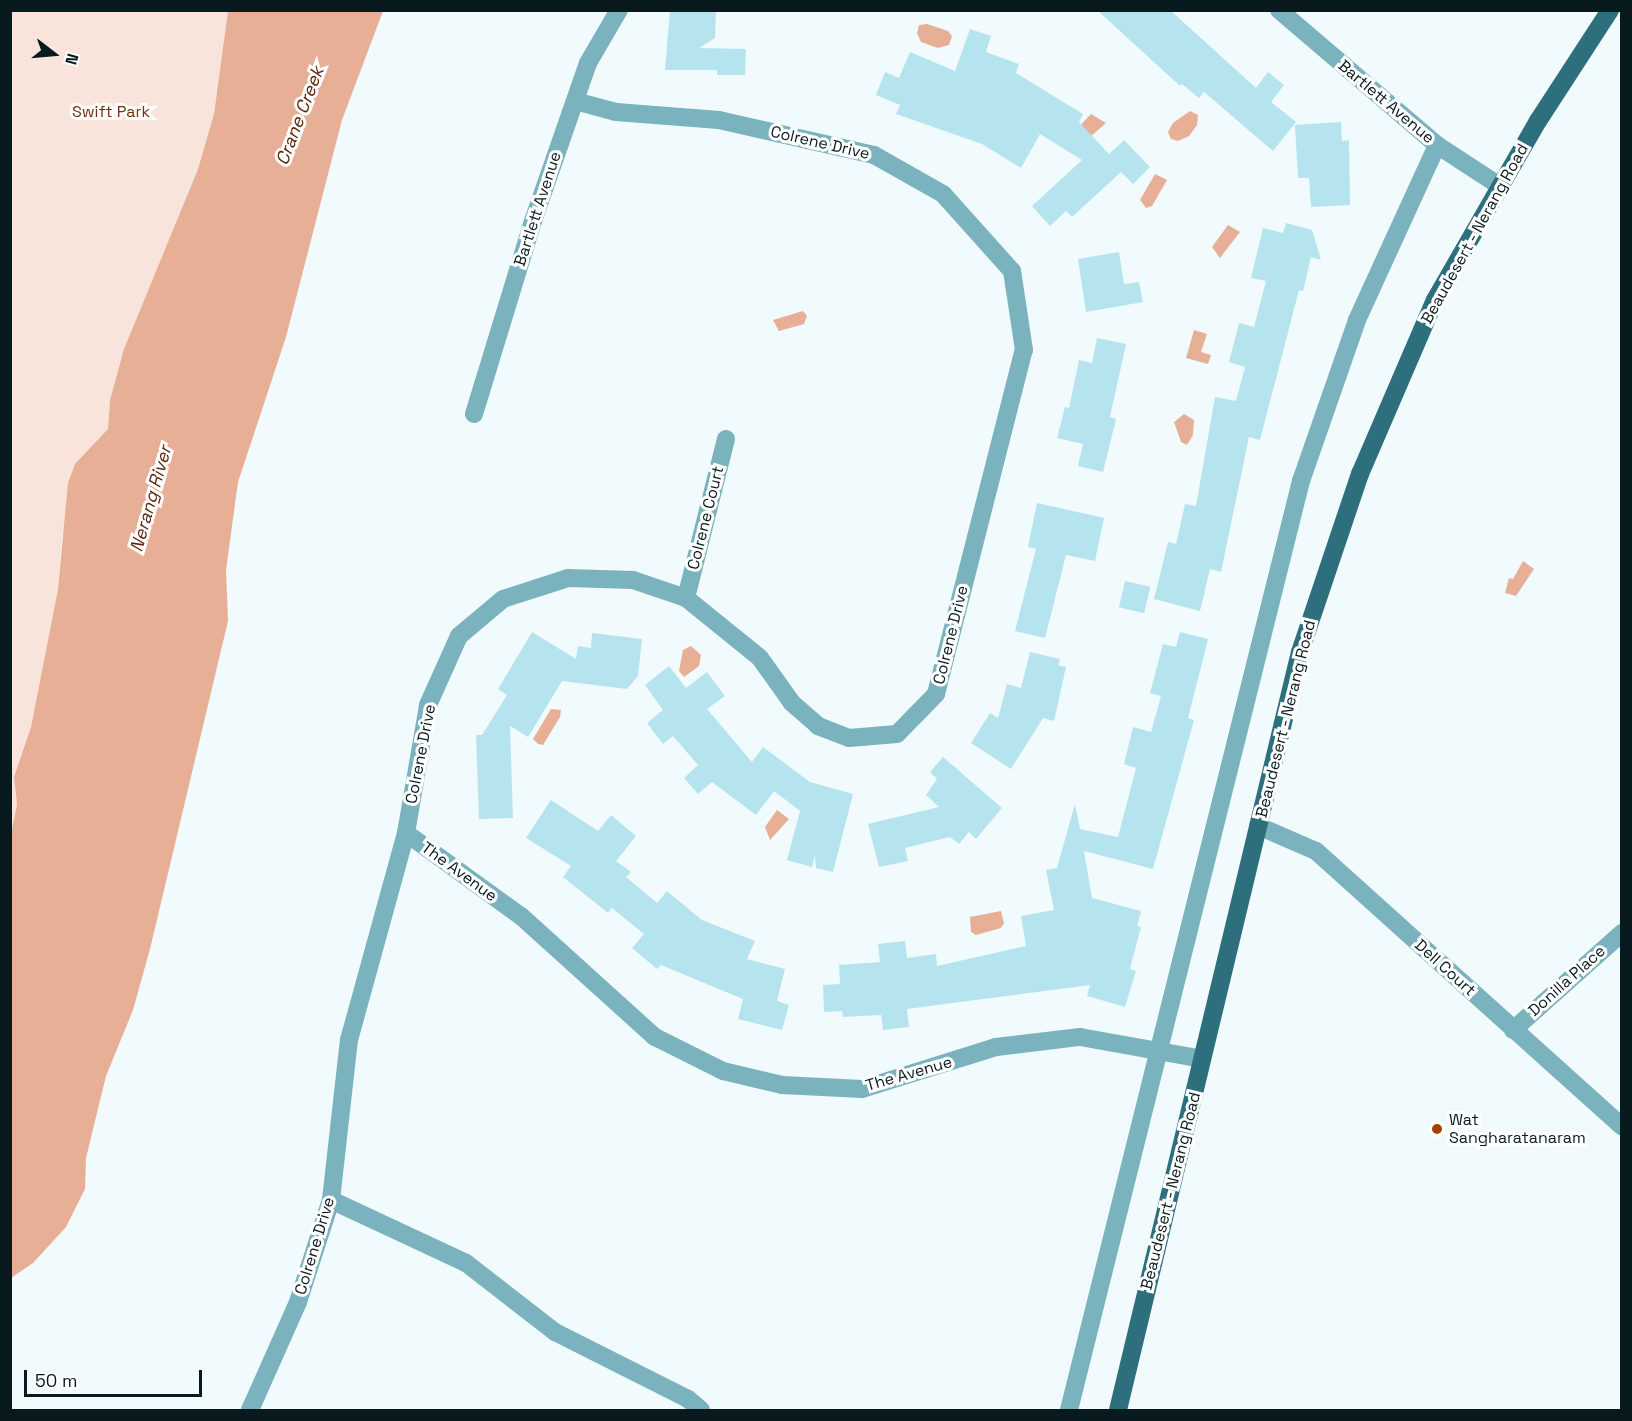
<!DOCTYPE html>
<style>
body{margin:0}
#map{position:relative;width:1632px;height:1421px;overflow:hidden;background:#f1fafc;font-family:"Space Grotesk",sans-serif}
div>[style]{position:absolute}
.green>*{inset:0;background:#f8e4db}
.water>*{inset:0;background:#e7af95}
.building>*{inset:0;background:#b6e4ee;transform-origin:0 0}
.minor>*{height:18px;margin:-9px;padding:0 9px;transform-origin:9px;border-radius:9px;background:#7ab2be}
.primary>*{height:18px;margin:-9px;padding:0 9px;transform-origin:9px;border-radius:9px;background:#2d6f7c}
.dots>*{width:16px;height:16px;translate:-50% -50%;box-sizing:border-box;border:3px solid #fff;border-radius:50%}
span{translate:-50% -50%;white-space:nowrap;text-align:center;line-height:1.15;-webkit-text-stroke:6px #fff;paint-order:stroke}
.street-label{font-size:16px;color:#091a1e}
.park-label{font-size:16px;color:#722f09}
.poi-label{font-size:16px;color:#091a1e}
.left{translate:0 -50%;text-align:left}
.water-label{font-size:18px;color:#59260b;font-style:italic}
.frame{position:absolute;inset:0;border:12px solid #091a1e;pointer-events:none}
.north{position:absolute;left:24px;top:24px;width:60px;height:60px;-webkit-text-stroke:4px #fff;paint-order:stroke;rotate:106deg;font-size:16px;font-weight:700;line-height:24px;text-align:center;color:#091a1e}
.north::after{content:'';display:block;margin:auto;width:21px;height:27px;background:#091a1e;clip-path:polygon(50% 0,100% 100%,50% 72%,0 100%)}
.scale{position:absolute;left:24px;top:1370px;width:178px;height:27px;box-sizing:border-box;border:3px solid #091a1e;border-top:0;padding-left:8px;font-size:18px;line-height:21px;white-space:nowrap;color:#091a1e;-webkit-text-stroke:4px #fff;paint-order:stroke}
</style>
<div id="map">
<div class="green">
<div style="clip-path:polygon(11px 11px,228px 11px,214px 114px,198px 169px,124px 349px,110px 400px,108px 429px,93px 446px,62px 536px,58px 588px,31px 727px,14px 777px,17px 804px,11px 840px)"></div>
</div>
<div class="water">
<div style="clip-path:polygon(228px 11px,383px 11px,342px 120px,286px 337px,238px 482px,226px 570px,228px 621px,150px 949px,133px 1010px,106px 1076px,86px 1158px,85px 1189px,66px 1227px,33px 1263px,11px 1278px,10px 840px,17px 804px,14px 777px,31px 727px,58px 589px,68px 483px,75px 464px,108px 429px,110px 400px,124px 349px,198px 169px,214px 114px)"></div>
<div style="clip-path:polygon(927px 24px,948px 31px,952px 36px,949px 45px,938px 48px,921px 42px,917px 33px,919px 25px)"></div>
<div style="clip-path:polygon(1190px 111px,1198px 115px,1197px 125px,1189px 136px,1178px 141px,1171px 139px,1168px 132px,1173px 123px)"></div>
<div style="clip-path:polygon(1091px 114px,1106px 123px,1081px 145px,1075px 131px)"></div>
<div style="clip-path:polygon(1155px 174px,1167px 180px,1152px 206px,1146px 208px,1140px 200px)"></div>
<div style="clip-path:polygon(1228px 225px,1240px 232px,1220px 258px,1212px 247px)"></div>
<div style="clip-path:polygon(803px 311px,807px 316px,804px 324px,779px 331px,773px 320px)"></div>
<div style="clip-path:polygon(1194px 330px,1207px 334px,1201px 352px,1211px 355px,1208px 364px,1186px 358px)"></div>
<div style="clip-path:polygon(1184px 414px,1194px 420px,1193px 435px,1187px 445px,1181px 442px,1174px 422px)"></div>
<div style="clip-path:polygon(1523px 561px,1534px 569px,1516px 596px,1505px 593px,1509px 578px,1513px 579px)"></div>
<div style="clip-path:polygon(691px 646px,701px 655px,699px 666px,684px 677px,679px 671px,683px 650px)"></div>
<div style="clip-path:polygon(551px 709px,561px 710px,560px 717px,543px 745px,538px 744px,533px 739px)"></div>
<div style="clip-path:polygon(777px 810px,789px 819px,770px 840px,765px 827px)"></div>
<div style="clip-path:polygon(1001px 911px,1004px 923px,1001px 928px,976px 935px,971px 932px,970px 917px)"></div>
</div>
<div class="building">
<div style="clip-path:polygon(670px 10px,716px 10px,715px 38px,699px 48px,746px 49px,745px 75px,717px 75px,717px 70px,665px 70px)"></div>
<div style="clip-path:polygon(1097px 10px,1170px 10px,1256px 88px,1268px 72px,1284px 85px,1271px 102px,1296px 122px,1273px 151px,1204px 92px,1199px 98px,1182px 84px,1180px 86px)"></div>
<div style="clip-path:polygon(970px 29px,991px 36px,986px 52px,1019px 64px,1016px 73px,1083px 114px,1079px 122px,1109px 154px,1124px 140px,1150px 167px,1133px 184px,1121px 172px,1072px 217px,1066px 211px,1050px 226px,1032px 206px,1082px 160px,1040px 134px,1021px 168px,982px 144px,896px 114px,900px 105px,876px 95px,885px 72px,899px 78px,910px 52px,955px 71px)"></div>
<div style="clip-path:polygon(1341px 122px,1342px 141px,1349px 140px,1350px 205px,1311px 207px,1309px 178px,1298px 178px,1295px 125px)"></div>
<div style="clip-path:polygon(1286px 223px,1312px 230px,1321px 260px,1311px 257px,1303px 291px,1299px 290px,1260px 440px,1249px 437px,1221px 572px,1210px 569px,1200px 611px,1154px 599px,1168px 542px,1176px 544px,1185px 504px,1196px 506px,1215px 397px,1236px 401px,1245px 367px,1229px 362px,1239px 323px,1254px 327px,1266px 281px,1251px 278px,1263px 228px,1283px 233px)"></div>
<div style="clip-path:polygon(1119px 252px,1124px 284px,1139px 282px,1143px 302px,1086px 312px,1078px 259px)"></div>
<div style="clip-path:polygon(1097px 338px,1126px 344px,1110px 417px,1116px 419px,1103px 472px,1078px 466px,1083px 444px,1057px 438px,1065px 407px,1069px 408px,1079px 360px,1092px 363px)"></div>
<div style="clip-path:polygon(1037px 503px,1104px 518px,1095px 561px,1066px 555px,1045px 638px,1015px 631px,1036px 549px,1028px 547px)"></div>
<div style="left:1125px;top:581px;width:26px;height:27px;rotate:13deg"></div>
<div style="clip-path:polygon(532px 632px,576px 659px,578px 646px,591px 648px,592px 633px,642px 639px,638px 676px,627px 689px,562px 681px,528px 737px,510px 726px,513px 818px,479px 819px,476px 735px,482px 735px,507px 695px,498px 689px)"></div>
<div style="clip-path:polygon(1180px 632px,1208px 639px,1188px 718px,1194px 720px,1153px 869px,1084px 851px,1092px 898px,1141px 911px,1137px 926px,1141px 927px,1130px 969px,1136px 971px,1125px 1007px,1087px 996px,1090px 985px,907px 1009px,909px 1027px,883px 1030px,881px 1015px,843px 1017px,842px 1011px,824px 1012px,823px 985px,840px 984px,839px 965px,880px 962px,878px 944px,905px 941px,907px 958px,936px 954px,937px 966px,1026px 946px,1021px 916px,1054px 910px,1046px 870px,1057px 868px,1075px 804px,1080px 829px,1118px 837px,1136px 768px,1124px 764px,1133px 727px,1151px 732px,1161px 696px,1150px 693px,1163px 644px,1176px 647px)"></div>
<div style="clip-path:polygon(1030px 652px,1060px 659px,1058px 665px,1066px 667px,1054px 721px,1043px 718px,1011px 769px,971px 743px,990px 713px,998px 718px,1007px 684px,1021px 688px)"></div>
<div style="clip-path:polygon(669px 666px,686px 688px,707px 672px,725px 696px,707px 709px,752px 762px,763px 747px,810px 782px,853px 794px,833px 872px,816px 868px,815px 855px,812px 867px,787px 860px,800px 811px,774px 791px,756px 815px,712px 782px,698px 794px,684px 778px,698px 765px,673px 736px,663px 744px,647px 723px,663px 710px,645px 685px)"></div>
<div style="clip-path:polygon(943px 757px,1002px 808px,976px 839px,969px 832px,959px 844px,950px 837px,905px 848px,908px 861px,879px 867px,868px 824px,939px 807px,926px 795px,937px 779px,930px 772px)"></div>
<div style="clip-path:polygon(551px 800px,598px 831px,611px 815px,636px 836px,616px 861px,631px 872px,626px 877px,657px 903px,667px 891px,702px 920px,755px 941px,747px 959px,785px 969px,777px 1001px,789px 1005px,782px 1030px,738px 1019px,743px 999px,661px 965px,657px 969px,632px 948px,644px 934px,612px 908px,608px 913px,563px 877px,571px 866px,526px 838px)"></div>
</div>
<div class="minor">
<div style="left:1279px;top:10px;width:208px;rotate:40.5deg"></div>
<div style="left:1437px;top:145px;width:75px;rotate:33.1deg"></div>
<div style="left:474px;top:414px;width:202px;rotate:-73deg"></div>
<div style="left:533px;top:221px;width:167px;rotate:-70.8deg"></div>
<div style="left:588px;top:63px;width:61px;rotate:-59.7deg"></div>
<div style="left:686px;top:598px;width:164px;rotate:-75.9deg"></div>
<div style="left:1258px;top:826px;width:63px;rotate:23.3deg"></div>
<div style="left:1316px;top:851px;width:412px;rotate:42deg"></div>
<div style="left:406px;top:833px;width:143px;rotate:35.9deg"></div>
<div style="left:522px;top:917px;width:179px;rotate:42.1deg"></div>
<div style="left:655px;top:1037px;width:76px;rotate:26.6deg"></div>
<div style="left:723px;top:1071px;width:61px;rotate:13.3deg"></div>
<div style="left:782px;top:1085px;width:80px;rotate:2.9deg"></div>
<div style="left:862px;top:1089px;width:140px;rotate:-17.4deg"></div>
<div style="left:996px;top:1047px;width:85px;rotate:-6.8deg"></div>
<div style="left:1080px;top:1037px;width:124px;rotate:10.2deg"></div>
<div style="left:1513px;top:1030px;width:146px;rotate:-41.7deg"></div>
<div style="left:331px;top:1200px;width:149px;rotate:25deg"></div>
<div style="left:466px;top:1263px;width:113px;rotate:37.8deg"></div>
<div style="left:555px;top:1332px;width:149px;rotate:26.7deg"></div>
<div style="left:688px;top:1399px;width:17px;rotate:40deg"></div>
<div style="left:250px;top:1410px;width:118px;rotate:-66deg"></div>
<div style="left:298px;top:1302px;width:107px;rotate:-72.1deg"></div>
<div style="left:331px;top:1200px;width:161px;rotate:-83.6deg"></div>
<div style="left:349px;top:1040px;width:215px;rotate:-74.6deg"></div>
<div style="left:406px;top:833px;width:130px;rotate:-80.2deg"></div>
<div style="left:428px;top:705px;width:76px;rotate:-65.8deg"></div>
<div style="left:459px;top:636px;width:57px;rotate:-40.1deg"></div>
<div style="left:503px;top:599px;width:68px;rotate:-17.9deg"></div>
<div style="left:568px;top:578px;width:65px;rotate:1.8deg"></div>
<div style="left:633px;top:580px;width:56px;rotate:18.8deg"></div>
<div style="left:686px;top:598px;width:95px;rotate:39deg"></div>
<div style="left:760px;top:658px;width:55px;rotate:54.6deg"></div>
<div style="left:792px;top:703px;width:35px;rotate:41deg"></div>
<div style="left:818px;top:726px;width:33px;rotate:21deg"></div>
<div style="left:849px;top:738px;width:48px;rotate:-4.8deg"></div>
<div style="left:897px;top:734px;width:56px;rotate:-45.7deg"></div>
<div style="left:936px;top:694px;width:355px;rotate:-75.7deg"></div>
<div style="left:1024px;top:350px;width:80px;rotate:-98.6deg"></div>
<div style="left:1012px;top:271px;width:103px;rotate:-131.9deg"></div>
<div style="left:943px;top:194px;width:79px;rotate:-150.5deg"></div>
<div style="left:874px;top:155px;width:159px;rotate:-167.3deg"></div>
<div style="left:719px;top:120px;width:103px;rotate:-175.6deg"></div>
<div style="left:616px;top:112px;width:42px;rotate:-165deg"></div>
<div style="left:1069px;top:1410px;width:958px;rotate:-75.98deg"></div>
<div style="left:1301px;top:481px;width:170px;rotate:-70.8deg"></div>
<div style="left:1357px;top:320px;width:192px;rotate:-65.4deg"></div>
</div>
<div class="primary">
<div style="left:1118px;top:1410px;width:780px;rotate:-76.5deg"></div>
<div style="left:1300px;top:652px;width:188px;rotate:-71.4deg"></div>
<div style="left:1360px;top:474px;width:189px;rotate:-66.7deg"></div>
<div style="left:1435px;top:300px;width:207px;rotate:-60.1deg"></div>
<div style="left:1538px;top:121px;width:132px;rotate:-57deg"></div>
</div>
<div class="dots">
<div style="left:1437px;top:1129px;background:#a44200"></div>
</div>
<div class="street-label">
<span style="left:1386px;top:102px;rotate:40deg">Bartlett Avenue</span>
<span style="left:820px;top:143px;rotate:13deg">Colrene Drive</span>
<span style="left:538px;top:209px;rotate:-72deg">Bartlett Avenue</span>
<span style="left:1475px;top:234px;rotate:-61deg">Beaudesert - Nerang Road</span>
<span style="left:706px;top:518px;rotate:-76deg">Colrene Court</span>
<span style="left:951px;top:635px;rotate:-76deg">Colrene Drive</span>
<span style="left:1286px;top:719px;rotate:-76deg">Beaudesert - Nerang Road</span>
<span style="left:421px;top:754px;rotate:-79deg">Colrene Drive</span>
<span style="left:459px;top:872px;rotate:36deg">The Avenue</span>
<span style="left:1445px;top:968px;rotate:42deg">Dell Court</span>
<span style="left:1567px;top:981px;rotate:-42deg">Donilla Place</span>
<span style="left:909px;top:1074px;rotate:-16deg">The Avenue</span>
<span style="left:1171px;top:1191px;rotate:-76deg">Beaudesert - Nerang Road</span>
<span style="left:315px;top:1246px;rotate:-73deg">Colrene Drive</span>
</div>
<div class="park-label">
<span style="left:111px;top:112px">Swift Park</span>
</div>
<div class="poi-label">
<span class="left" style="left:1449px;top:1129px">Wat<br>Sangharatanaram</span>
</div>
<div class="water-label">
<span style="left:300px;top:116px;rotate:-69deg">Crane Creek</span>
<span style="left:151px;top:499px;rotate:-74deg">Nerang River</span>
</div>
<div class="frame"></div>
<div class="north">N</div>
<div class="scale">50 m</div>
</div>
